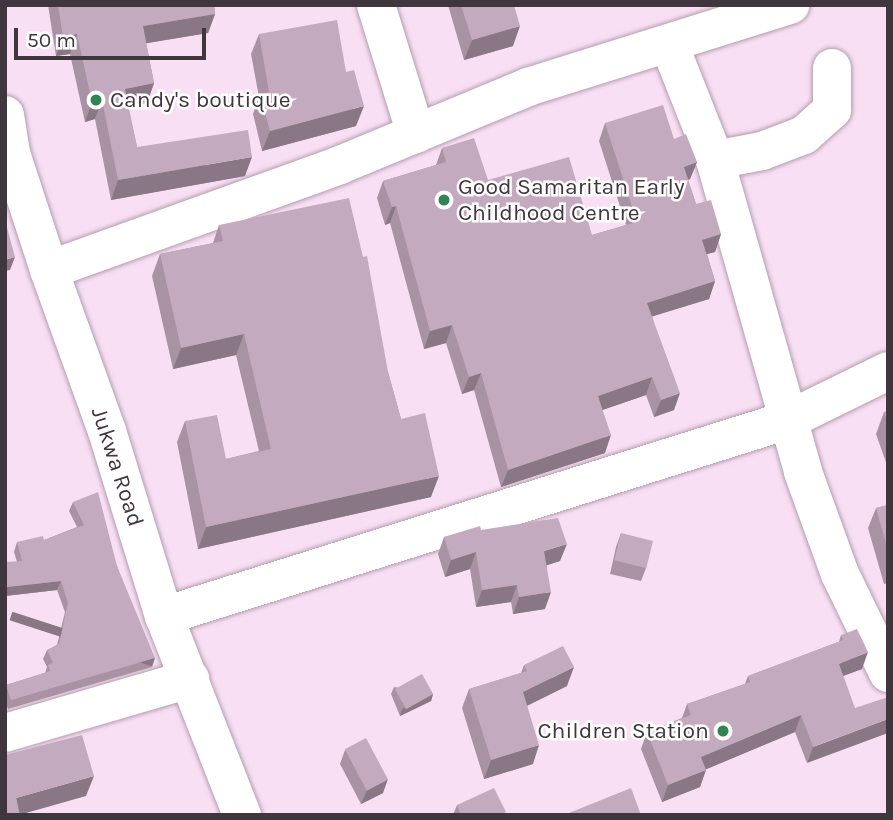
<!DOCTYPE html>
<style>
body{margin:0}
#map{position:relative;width:893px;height:820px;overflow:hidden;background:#f9dff4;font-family:Karla,sans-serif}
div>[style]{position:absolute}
.roads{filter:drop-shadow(0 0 2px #b49caf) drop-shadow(0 0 2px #b49caf)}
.minor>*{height:38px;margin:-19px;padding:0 19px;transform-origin:19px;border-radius:19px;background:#fff}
.major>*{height:38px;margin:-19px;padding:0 19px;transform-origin:19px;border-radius:19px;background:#fff}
.wall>*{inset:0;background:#a992a4}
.shaded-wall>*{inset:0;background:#897786;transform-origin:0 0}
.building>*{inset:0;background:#c4aabf;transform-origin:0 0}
.dots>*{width:19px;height:19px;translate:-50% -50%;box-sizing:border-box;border:4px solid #fff;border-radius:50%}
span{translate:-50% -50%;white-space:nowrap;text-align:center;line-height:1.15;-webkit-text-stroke:5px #fff;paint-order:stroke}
.poi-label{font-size:23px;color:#40363e}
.left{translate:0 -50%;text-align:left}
.right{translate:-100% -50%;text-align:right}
.street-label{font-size:23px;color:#40363e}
.frame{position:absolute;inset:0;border:7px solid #40363e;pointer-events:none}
.scale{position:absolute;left:14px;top:28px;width:192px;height:32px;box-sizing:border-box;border:4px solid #40363e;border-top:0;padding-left:9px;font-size:21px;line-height:24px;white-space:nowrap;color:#40363e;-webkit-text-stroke:5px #fff;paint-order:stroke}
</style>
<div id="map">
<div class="roads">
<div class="minor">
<div style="left:376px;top:5px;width:135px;rotate:72.8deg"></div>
<div style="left:669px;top:44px;width:125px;rotate:68.4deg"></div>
<div style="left:715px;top:160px;width:324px;rotate:74.2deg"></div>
<div style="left:803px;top:472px;width:109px;rotate:70.1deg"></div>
<div style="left:840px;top:574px;width:110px;rotate:64.1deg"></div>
<div style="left:715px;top:160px;width:48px;rotate:-10.8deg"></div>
<div style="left:762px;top:151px;width:45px;rotate:-20.9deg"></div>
<div style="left:804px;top:135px;width:38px;rotate:-42deg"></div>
<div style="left:832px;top:110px;width:42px;rotate:-90deg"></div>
<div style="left:49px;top:270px;width:309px;rotate:-19.8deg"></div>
<div style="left:340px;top:165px;width:204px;rotate:-22.5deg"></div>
<div style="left:528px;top:87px;width:275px;rotate:-17.4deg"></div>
<div style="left:164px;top:616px;width:654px;rotate:-17.44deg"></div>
<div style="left:788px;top:420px;width:111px;rotate:-26.1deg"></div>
<div style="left:5px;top:733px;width:193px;rotate:-16.3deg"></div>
</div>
<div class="major">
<div style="left:5px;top:115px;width:38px;rotate:81deg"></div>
<div style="left:11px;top:153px;width:123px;rotate:72deg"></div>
<div style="left:49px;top:270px;width:171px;rotate:70.2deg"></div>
<div style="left:107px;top:431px;width:194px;rotate:72.9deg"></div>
<div style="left:164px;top:616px;width:214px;rotate:68.6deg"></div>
</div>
</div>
<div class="wall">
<div style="clip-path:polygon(48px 5px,214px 5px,215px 14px,208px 33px,146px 43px,154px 83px,147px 103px,128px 106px,137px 147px,245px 176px,111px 200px,95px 119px,85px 122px,70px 54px,56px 56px)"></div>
<div style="clip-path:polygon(448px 5px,514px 5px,513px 46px,464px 60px)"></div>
<div style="clip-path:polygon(259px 34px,346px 72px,356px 126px,262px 151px,253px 114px,259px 97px,251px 54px)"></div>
<div style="clip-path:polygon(605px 123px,674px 139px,697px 162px,690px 179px,688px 180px,696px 204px,721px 234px,715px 252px,707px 254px,715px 281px,709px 299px,652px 316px,674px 410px,654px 417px,646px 395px,602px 410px,605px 453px,501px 487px,474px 390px,462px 394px,446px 343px,424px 349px,390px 223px,385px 225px,377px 198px,383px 181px,436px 165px,442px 148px,488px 180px,592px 235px,626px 225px,599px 141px)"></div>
<div style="clip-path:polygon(219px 225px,388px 372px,401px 419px,431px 497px,198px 549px,177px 442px,185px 421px,226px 459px,259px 451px,236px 355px,173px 369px,152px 276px,160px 254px,213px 243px)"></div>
<div style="clip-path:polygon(888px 411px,888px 468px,876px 434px,884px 412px)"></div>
<div style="clip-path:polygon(73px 502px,117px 566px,152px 667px,8px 709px,5px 701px,5px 688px,6px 685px,45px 673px,47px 667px,43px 659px,47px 650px,57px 645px,65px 612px,57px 590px,5px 596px,5px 562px,17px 562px,14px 552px,17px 542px,44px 540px,77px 527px,69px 511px)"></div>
<div style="clip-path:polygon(888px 505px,888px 583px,884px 584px,868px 528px,876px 508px)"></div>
<div style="clip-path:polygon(481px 530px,560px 561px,547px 565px,545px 609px,513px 614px,511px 602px,476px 607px,470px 569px,445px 577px,438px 554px,444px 537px)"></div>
<div style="clip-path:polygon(621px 533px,646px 568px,641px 581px,610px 574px,616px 547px)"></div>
<div style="clip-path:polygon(841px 635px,862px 669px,843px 676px,807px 763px,795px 732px,706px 769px,700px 787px,662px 802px,641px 749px,647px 732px,682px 718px,687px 704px,745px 684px,748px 676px,839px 642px)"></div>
<div style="clip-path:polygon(524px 665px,567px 686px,527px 706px,533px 764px,484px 779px,462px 708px,469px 689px,521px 673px)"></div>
<div style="clip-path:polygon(394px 687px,433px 694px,431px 701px,400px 716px,391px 694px)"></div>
<div style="clip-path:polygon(345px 750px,383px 793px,361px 804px,340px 764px)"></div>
<div style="clip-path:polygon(457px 805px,505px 815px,453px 815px)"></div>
</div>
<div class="shaded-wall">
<div style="clip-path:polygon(215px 14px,208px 33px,136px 45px,143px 26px)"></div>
<div style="clip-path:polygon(520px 26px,513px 46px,464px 60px,472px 40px)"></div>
<div style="clip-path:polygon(77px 34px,70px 54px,56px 56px,63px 37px)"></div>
<div style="clip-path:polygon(154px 83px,147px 103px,118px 108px,125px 89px)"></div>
<div style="clip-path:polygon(102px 100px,95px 119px,85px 122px,92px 102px)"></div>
<div style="clip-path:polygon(364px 106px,356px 126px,262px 151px,270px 131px)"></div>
<div style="clip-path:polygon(252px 157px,245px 176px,111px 200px,118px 180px)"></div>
<div style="clip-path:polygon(697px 162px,690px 179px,677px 184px,684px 167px)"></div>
<div style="clip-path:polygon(396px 206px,390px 223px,385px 225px,392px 207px)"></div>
<div style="clip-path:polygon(721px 234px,715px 252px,696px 257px,702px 240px)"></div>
<div style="clip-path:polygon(15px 257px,10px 270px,5px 271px,5px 260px)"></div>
<div style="clip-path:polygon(715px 281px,709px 299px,641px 320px,647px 303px)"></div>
<div style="clip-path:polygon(452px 325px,446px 343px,424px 349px,430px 331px)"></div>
<div style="clip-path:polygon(244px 334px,236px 355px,173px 369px,181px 348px)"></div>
<div style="clip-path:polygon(481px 373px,474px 390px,462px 394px,469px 377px)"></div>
<div style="clip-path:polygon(652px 377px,646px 395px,591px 414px,598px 396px)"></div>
<div style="clip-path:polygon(680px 393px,674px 410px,654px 417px,661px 400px)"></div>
<div style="clip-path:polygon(611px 435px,605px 453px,501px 487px,508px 470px)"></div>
<div style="clip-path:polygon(439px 476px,431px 497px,198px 549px,206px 527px)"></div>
<div style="clip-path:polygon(567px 544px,560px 561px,538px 568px,544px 551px)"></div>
<div style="clip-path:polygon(476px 552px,470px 569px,445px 577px,451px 560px)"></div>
<div style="clip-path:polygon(61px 581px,57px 590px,5px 596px,7px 587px)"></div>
<div style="clip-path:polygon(517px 585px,511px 602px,476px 607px,482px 590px)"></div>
<div style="clip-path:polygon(551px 592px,545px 609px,513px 614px,519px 597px)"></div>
<div style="clip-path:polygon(868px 652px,862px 669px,832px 680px,839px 664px)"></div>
<div style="left:155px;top:658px;width:9px;height:150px;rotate:108deg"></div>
<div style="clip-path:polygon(574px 667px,567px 686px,516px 711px,523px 692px)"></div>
<div style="clip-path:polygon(433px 694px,431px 701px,400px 716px,402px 709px)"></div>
<div style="clip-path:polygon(801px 715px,795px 732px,695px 774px,701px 757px)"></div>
<div style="clip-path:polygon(888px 719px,888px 733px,807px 763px,813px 747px)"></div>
<div style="clip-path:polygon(539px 745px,533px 764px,484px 779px,491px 760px)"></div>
<div style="clip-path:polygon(706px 770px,700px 787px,662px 802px,668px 785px)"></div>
<div style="clip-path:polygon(94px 776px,86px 796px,19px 815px,16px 798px)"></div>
<div style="clip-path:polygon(388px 779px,383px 793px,361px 804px,367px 790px)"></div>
</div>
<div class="building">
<div style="clip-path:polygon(58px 5px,214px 5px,215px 14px,143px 26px,154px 83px,125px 89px,137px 147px,248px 130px,252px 157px,118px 180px,102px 100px,92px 102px,77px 34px,63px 37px)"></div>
<div style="clip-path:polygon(461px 5px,514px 5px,520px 26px,472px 40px)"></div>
<div style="clip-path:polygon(337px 20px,346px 72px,354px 70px,364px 106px,270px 131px,260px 94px,269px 92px,259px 34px)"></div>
<div style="clip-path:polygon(663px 105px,674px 139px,686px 134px,697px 162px,684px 167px,696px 204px,711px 200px,721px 234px,702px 240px,715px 281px,647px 303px,680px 393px,661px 400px,652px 377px,598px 396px,611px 435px,508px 470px,481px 373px,469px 377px,452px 325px,430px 331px,396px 206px,392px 207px,383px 181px,446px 162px,442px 148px,474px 138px,488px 180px,569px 157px,592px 235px,637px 222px,605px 123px)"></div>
<div style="clip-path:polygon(349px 198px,363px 257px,367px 256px,388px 372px,401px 419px,425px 413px,439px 476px,206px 527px,185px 421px,217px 415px,226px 459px,271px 449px,244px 334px,181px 348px,160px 254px,223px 241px,219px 225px)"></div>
<div style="clip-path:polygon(5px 220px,15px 257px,5px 260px)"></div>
<div style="clip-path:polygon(888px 411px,888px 423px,884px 412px)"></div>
<div style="clip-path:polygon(98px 492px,117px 566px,155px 658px,11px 700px,6px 685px,50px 671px,48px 665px,53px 663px,47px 650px,59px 644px,68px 603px,61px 581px,7px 587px,5px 562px,22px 561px,17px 542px,43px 536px,44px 540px,84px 525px,73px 502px)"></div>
<div style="clip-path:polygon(888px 505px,888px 550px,876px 508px)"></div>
<div style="clip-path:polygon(558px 518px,567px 544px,544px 551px,551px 592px,519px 597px,517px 585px,482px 590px,476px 552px,451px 560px,444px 537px,480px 526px,481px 530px)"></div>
<div style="left:621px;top:533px;width:33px;height:28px;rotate:14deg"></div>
<div style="clip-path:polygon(857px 629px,868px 652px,839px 664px,855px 708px,888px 697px,888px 719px,813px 747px,801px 715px,701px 757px,706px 770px,668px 785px,647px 732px,691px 715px,687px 704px,750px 682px,748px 676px,843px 640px,841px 635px)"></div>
<div style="clip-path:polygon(563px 646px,574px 667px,523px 692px,539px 745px,491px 760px,469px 689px,527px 671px,524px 665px)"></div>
<div style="left:422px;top:674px;width:23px;height:31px;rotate:61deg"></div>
<div style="clip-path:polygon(82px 735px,94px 776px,16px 798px,20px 815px,5px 815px,5px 755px)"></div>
<div style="left:366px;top:738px;width:47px;height:24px;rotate:62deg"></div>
<div style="clip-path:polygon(494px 788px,506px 812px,501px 815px,461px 815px,457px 805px)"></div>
<div style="clip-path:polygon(631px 788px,641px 815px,564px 815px)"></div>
</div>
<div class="dots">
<div style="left:96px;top:100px;background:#328455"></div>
<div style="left:444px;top:200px;background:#328455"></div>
<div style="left:723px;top:731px;background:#328455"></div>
</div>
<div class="poi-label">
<span class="left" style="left:110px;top:100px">Candy's boutique</span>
<span class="left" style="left:458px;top:200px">Good Samaritan Early<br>Childhood Centre</span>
<span class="right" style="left:709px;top:731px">Children Station</span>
</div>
<div class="street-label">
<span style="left:117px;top:467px;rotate:72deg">Jukwa Road</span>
</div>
<div class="frame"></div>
<div class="scale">50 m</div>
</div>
